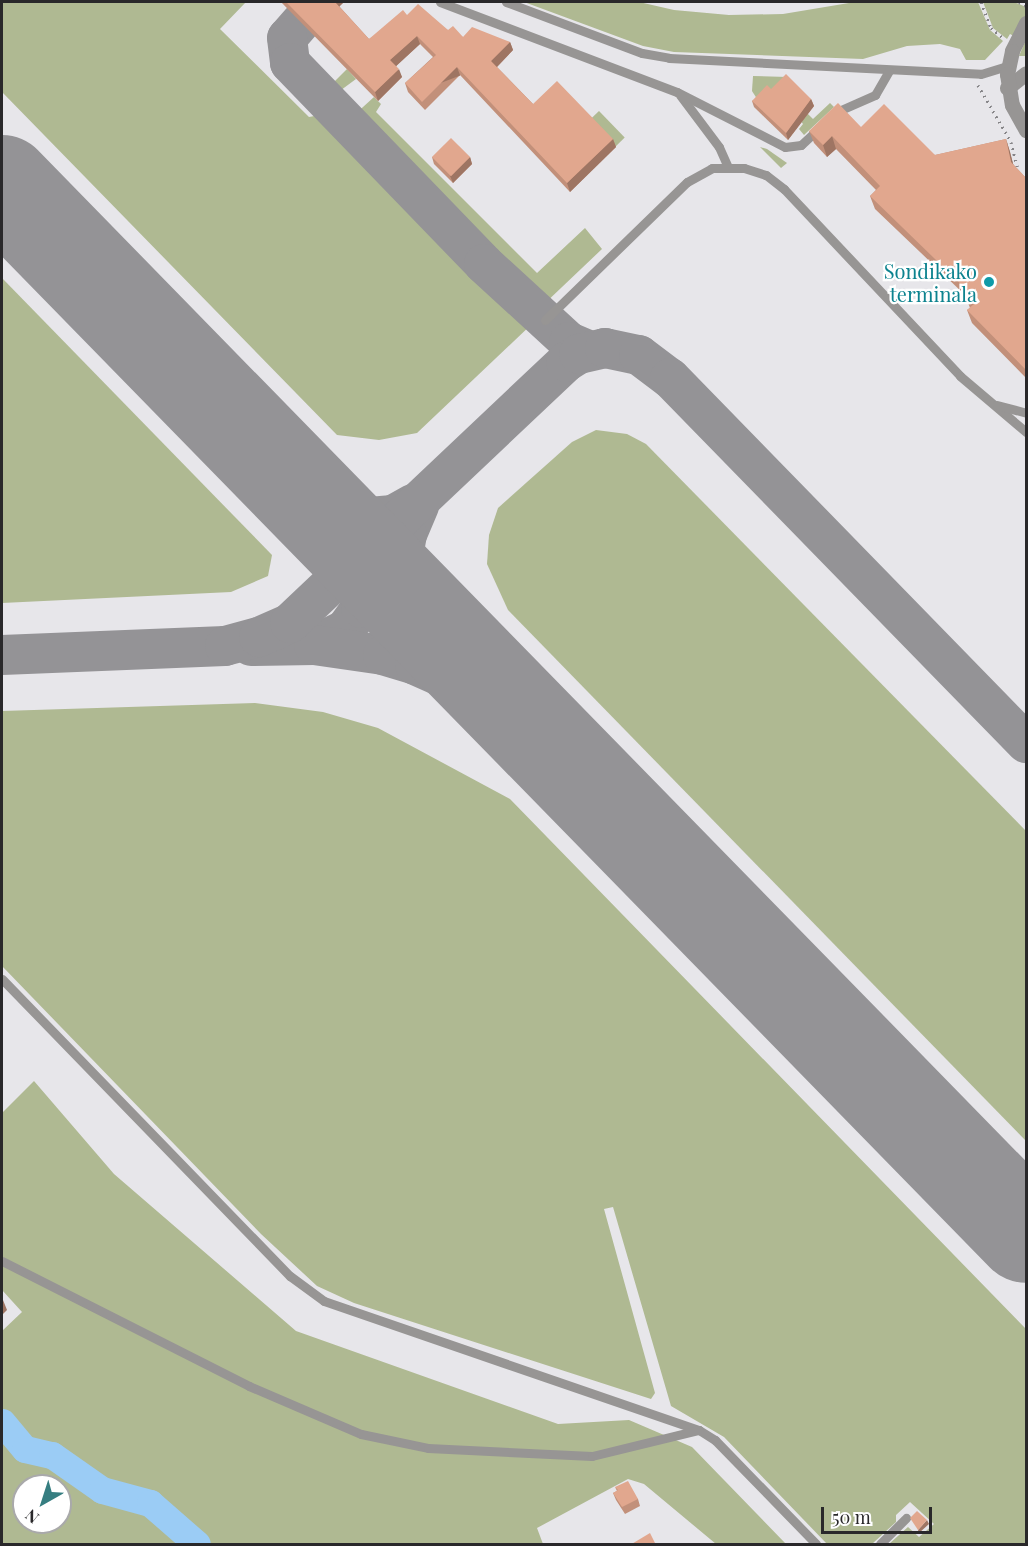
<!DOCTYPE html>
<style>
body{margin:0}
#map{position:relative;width:1028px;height:1546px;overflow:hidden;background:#e7e6ea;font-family:"Playfair Display",serif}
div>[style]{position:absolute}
.green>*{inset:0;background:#afb992;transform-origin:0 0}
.river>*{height:27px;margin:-13.5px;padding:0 13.5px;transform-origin:13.5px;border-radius:13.5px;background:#9bccf5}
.taxiway>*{height:40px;margin:-20px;padding:0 20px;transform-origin:20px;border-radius:20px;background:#949396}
.runway>*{height:100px;margin:-50px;padding:0 50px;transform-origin:50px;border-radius:50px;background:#949396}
.path>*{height:3px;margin-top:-1.5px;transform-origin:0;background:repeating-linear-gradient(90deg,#858487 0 1.5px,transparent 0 6px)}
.service>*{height:9px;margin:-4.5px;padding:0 4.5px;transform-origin:4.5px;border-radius:4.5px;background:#979594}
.minor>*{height:15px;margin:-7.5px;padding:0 7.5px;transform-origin:7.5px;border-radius:7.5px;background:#979594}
.tertiary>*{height:15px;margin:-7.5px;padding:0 7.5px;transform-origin:7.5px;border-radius:7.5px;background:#979594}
.wall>*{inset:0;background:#c2907a}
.shaded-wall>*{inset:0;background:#9e7563;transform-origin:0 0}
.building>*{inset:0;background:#e1a78e;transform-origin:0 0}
.dots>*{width:16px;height:16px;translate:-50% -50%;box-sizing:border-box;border:3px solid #fff;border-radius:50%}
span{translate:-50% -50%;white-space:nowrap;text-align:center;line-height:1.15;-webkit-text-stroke:4.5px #fff;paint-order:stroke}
.culture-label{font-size:20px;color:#0d838f}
.right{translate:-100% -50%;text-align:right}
.frame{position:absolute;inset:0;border:3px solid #29282a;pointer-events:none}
.north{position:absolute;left:12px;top:1474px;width:60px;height:60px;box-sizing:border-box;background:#fff;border:2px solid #a9a9aa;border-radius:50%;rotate:219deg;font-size:16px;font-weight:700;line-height:24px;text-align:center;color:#29282a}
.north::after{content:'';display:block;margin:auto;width:21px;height:27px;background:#367e81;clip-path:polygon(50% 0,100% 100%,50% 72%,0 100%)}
.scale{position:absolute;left:821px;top:1507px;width:111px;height:27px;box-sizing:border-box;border:3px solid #29282a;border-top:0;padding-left:8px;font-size:18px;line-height:21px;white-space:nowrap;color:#29282a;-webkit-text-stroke:4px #fff;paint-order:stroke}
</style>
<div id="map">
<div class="green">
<div style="clip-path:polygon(2px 2px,246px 2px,220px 29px,309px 117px,325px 114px,534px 322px,417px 433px,379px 440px,337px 435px,2px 92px)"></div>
<div style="clip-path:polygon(524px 2px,639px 2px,674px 10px,729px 15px,783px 14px,855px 2px,978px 2px,990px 30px,1003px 41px,985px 60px,966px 60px,960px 49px,940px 44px,907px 46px,863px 59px,674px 52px,643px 46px)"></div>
<div style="clip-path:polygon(983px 2px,1014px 2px,1026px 7px,1026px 56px,1019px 56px,1025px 42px,1010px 34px,1007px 39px,993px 28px)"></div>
<div style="clip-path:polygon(347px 69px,356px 79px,333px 96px,327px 89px)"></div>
<div style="clip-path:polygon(753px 76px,788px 77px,759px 102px,752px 91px)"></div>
<div style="clip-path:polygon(374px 97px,381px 104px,376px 112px,537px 273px,585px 228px,602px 249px,541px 307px,444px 214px,352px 117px)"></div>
<div style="clip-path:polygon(830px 103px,834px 107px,804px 135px,799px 129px,803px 124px,800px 120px,807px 113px,813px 119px)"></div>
<div style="left:599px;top:111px;width:37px;height:13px;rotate:46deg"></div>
<div style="clip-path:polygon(760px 147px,767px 149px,787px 163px,781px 168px)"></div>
<div style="clip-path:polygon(2px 278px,272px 555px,268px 576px,231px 592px,2px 603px)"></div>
<div style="clip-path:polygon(596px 430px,627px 434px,646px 444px,1026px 831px,1026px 1141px,508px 610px,487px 564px,489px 535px,498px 508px,572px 442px)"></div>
<div style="clip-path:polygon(255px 703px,323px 712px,378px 728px,510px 799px,1026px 1329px,1026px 1544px,889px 1544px,908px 1527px,919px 1537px,934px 1524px,910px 1502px,896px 1515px,896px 1522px,872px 1544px,827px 1544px,724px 1437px,671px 1406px,613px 1207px,604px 1209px,655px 1393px,651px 1399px,354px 1303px,317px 1286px,261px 1234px,2px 966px,2px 711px)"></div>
<div style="clip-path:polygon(evenodd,34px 1081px,114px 1174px,296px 1331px,558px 1424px,629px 1420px,692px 1447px,786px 1544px,716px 1544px,644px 1484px,628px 1479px,537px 1528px,543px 1544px,2px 1544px,2px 1331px,22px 1312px,2px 1290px,2px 1113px,34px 1081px,24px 1486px,60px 1486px,60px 1522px,24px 1522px,24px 1486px)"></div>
</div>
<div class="river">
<div style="left:2px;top:1422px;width:35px;rotate:50deg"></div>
<div style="left:25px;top:1449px;width:28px;rotate:13deg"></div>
<div style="left:52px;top:1455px;width:61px;rotate:35deg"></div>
<div style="left:102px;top:1490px;width:50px;rotate:15.2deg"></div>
<div style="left:150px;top:1503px;width:62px;rotate:41.1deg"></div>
</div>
<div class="taxiway">
<div style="left:301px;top:22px;width:21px;rotate:131deg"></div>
<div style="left:287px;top:38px;width:25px;rotate:83deg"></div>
<div style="left:290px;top:63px;width:279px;rotate:46deg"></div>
<div style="left:484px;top:264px;width:115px;rotate:42.5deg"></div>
<div style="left:569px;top:342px;width:21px;rotate:23deg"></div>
<div style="left:305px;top:495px;width:21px;rotate:37deg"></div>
<div style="left:322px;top:508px;width:37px;rotate:16deg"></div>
<div style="left:358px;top:518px;width:35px;rotate:-5deg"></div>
<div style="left:393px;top:515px;width:23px;rotate:-29deg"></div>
<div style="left:419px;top:506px;width:30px;rotate:113deg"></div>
<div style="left:407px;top:534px;width:36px;rotate:100deg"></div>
<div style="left:401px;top:569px;width:31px;rotate:73deg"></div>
<div style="left:410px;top:599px;width:33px;rotate:50deg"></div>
<div style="left:314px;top:645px;width:34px;rotate:-26deg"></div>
<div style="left:345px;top:630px;width:27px;rotate:-54deg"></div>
<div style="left:361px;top:608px;width:32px;rotate:-85deg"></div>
<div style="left:364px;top:576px;width:35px;rotate:-110deg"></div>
<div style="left:251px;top:646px;width:63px;rotate:-0.9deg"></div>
<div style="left:314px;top:645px;width:70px;rotate:8.2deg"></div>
<div style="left:383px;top:655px;width:34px;rotate:17deg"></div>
<div style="left:415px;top:665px;width:69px;rotate:24deg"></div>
<div style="left:478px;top:693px;width:98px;rotate:37.1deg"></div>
<div style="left:2px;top:655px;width:223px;rotate:-2.3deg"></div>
<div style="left:225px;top:646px;width:35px;rotate:-15deg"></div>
<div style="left:259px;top:637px;width:34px;rotate:-24deg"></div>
<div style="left:290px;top:623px;width:380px;rotate:-43.4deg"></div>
<div style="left:566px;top:362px;width:15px;rotate:-32deg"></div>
<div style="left:579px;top:354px;width:27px;rotate:-13deg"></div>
<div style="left:605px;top:348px;width:35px;rotate:12deg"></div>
<div style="left:639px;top:355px;width:39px;rotate:37deg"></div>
<div style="left:670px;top:378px;width:510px;rotate:45.72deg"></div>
</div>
<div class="runway">
<div style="left:2px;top:185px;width:1465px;rotate:45.66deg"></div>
</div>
<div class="path">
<div style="left:981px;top:2px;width:28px;rotate:69deg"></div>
<div style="left:991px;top:28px;width:14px;rotate:39deg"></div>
<div style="left:1019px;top:2px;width:8px;rotate:30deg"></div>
<div style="left:978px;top:85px;width:66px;rotate:59.9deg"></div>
<div style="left:1011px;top:142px;width:29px;rotate:76deg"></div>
</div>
<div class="service">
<div style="left:440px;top:2px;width:254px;rotate:20.8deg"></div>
<div style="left:677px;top:92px;width:121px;rotate:27deg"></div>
<div style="left:785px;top:147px;width:16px;rotate:-7deg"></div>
<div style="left:801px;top:145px;width:23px;rotate:-43deg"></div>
<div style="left:506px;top:2px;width:145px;rotate:20.6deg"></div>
<div style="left:642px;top:53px;width:27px;rotate:10deg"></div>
<div style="left:669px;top:58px;width:312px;rotate:2.9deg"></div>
<div style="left:981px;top:74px;width:28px;rotate:-17deg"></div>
<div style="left:680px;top:95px;width:65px;rotate:53.1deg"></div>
<div style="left:719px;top:147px;width:20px;rotate:66deg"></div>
<div style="left:834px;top:113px;width:45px;rotate:-23.7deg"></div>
<div style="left:875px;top:95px;width:28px;rotate:-60deg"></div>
<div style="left:545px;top:320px;width:198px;rotate:-44.2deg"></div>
<div style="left:687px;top:182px;width:29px;rotate:-29deg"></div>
<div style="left:712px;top:168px;width:32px"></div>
<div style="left:744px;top:168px;width:23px;rotate:18deg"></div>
<div style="left:766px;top:175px;width:23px;rotate:38deg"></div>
<div style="left:784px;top:189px;width:257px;rotate:46.7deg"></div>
<div style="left:960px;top:376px;width:87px;rotate:40.3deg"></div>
<div style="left:997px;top:405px;width:30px;rotate:15deg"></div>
<div style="left:2px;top:979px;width:414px;rotate:45.9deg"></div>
<div style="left:290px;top:1276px;width:42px;rotate:36.3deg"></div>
<div style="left:324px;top:1301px;width:397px;rotate:19deg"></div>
<div style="left:699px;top:1430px;width:19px;rotate:32deg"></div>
<div style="left:715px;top:1440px;width:145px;rotate:45.8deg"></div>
<div style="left:2px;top:1261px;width:277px;rotate:26.8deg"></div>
<div style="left:249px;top:1386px;width:122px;rotate:23.2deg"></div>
<div style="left:361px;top:1434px;width:68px;rotate:11.8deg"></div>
<div style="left:428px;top:1448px;width:164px;rotate:2.8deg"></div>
<div style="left:592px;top:1456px;width:110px;rotate:-13.7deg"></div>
<div style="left:880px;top:1544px;width:37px;rotate:-45deg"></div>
</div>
<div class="minor">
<div style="left:1007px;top:88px;width:24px;rotate:-38deg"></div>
</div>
<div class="tertiary">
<div style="left:1026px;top:23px;width:31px;rotate:117deg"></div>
<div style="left:1012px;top:51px;width:24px;rotate:102deg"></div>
<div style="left:1007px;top:74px;width:31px;rotate:81deg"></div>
<div style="left:1012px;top:105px;width:29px;rotate:61deg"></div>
</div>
<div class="wall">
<div style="clip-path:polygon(281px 2px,344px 2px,339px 6px,369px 39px,407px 15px,448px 30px,463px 37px,510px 42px,513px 50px,497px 67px,533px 104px,613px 139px,616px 147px,570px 192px,460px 75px,425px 110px,408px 92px,405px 83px,433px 57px,420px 44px,396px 66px,402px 77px,378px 101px)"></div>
<div style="clip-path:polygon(771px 89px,811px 99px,814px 106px,788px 140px,754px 107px,752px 101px)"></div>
<div style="clip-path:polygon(861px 127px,935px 155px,1006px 139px,1010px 152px,1013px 164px,1026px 178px,1026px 378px,972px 323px,967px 310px,970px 308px,965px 295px,875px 209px,870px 196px,876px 190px,836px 149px,827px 157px,814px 143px,809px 131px)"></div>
<div style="clip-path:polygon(432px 157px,470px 157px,472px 164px,453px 183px,434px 164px)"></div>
<div style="clip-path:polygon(615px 1487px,638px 1499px,640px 1506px,625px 1514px,616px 1500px,613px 1493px,617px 1491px)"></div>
</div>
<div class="shaded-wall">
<div style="clip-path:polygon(334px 2px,344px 2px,337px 9px)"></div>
<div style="clip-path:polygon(417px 36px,420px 44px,393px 69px,390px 60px)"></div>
<div style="clip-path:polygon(510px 42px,513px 50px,494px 70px,491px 61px)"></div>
<div style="left:457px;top:67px;width:9px;height:49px;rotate:69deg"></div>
<div style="clip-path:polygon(399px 69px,402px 77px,378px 101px,375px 92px)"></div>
<div style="clip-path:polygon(811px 99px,814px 106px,788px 140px,786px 133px)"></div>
<div style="clip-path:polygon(832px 136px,836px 149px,827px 157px,823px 145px)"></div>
<div style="clip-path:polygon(613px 139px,616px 147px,570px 192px,567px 183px)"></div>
<div style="clip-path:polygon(1006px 139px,1010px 152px,1016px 175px,1011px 162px)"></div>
<div style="clip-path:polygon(470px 157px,472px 164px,453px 183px,450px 176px)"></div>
<div style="clip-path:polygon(3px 1300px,7px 1310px,2px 1315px,2px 1302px)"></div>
<div style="clip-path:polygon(927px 1520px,929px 1524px,919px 1533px,918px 1530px)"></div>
</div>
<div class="building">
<div style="clip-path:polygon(286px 2px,335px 2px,369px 39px,403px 10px,407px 15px,418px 4px,448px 30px,453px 26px,463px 37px,472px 27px,510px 42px,491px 61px,533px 104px,557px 81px,613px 139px,567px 183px,457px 67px,422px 102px,405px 83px,436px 55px,417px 36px,390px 60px,399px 69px,375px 92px)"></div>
<div style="clip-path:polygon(786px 74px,811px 99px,786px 133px,752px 101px,767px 85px,771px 89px)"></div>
<div style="clip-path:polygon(838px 103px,861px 127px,884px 104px,935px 155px,1006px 139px,1011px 162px,1026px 178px,1026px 370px,967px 310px,974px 304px,964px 294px,968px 291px,870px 196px,880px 186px,832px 136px,823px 145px,809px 131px)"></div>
<div style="left:451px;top:138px;width:27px;height:27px;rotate:45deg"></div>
<div style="clip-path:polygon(628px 1481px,638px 1499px,622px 1507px,613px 1493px,618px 1490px,615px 1487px)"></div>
<div style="clip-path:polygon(917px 1511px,927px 1520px,918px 1530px,910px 1518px)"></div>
<div style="clip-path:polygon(650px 1533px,656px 1545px,630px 1545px)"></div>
</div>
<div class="dots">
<div style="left:989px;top:282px;background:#0f9aa8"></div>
</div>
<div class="culture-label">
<span class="right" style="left:977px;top:282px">Sondikako<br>terminala</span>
</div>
<div class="frame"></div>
<div class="north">N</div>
<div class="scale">50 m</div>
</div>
